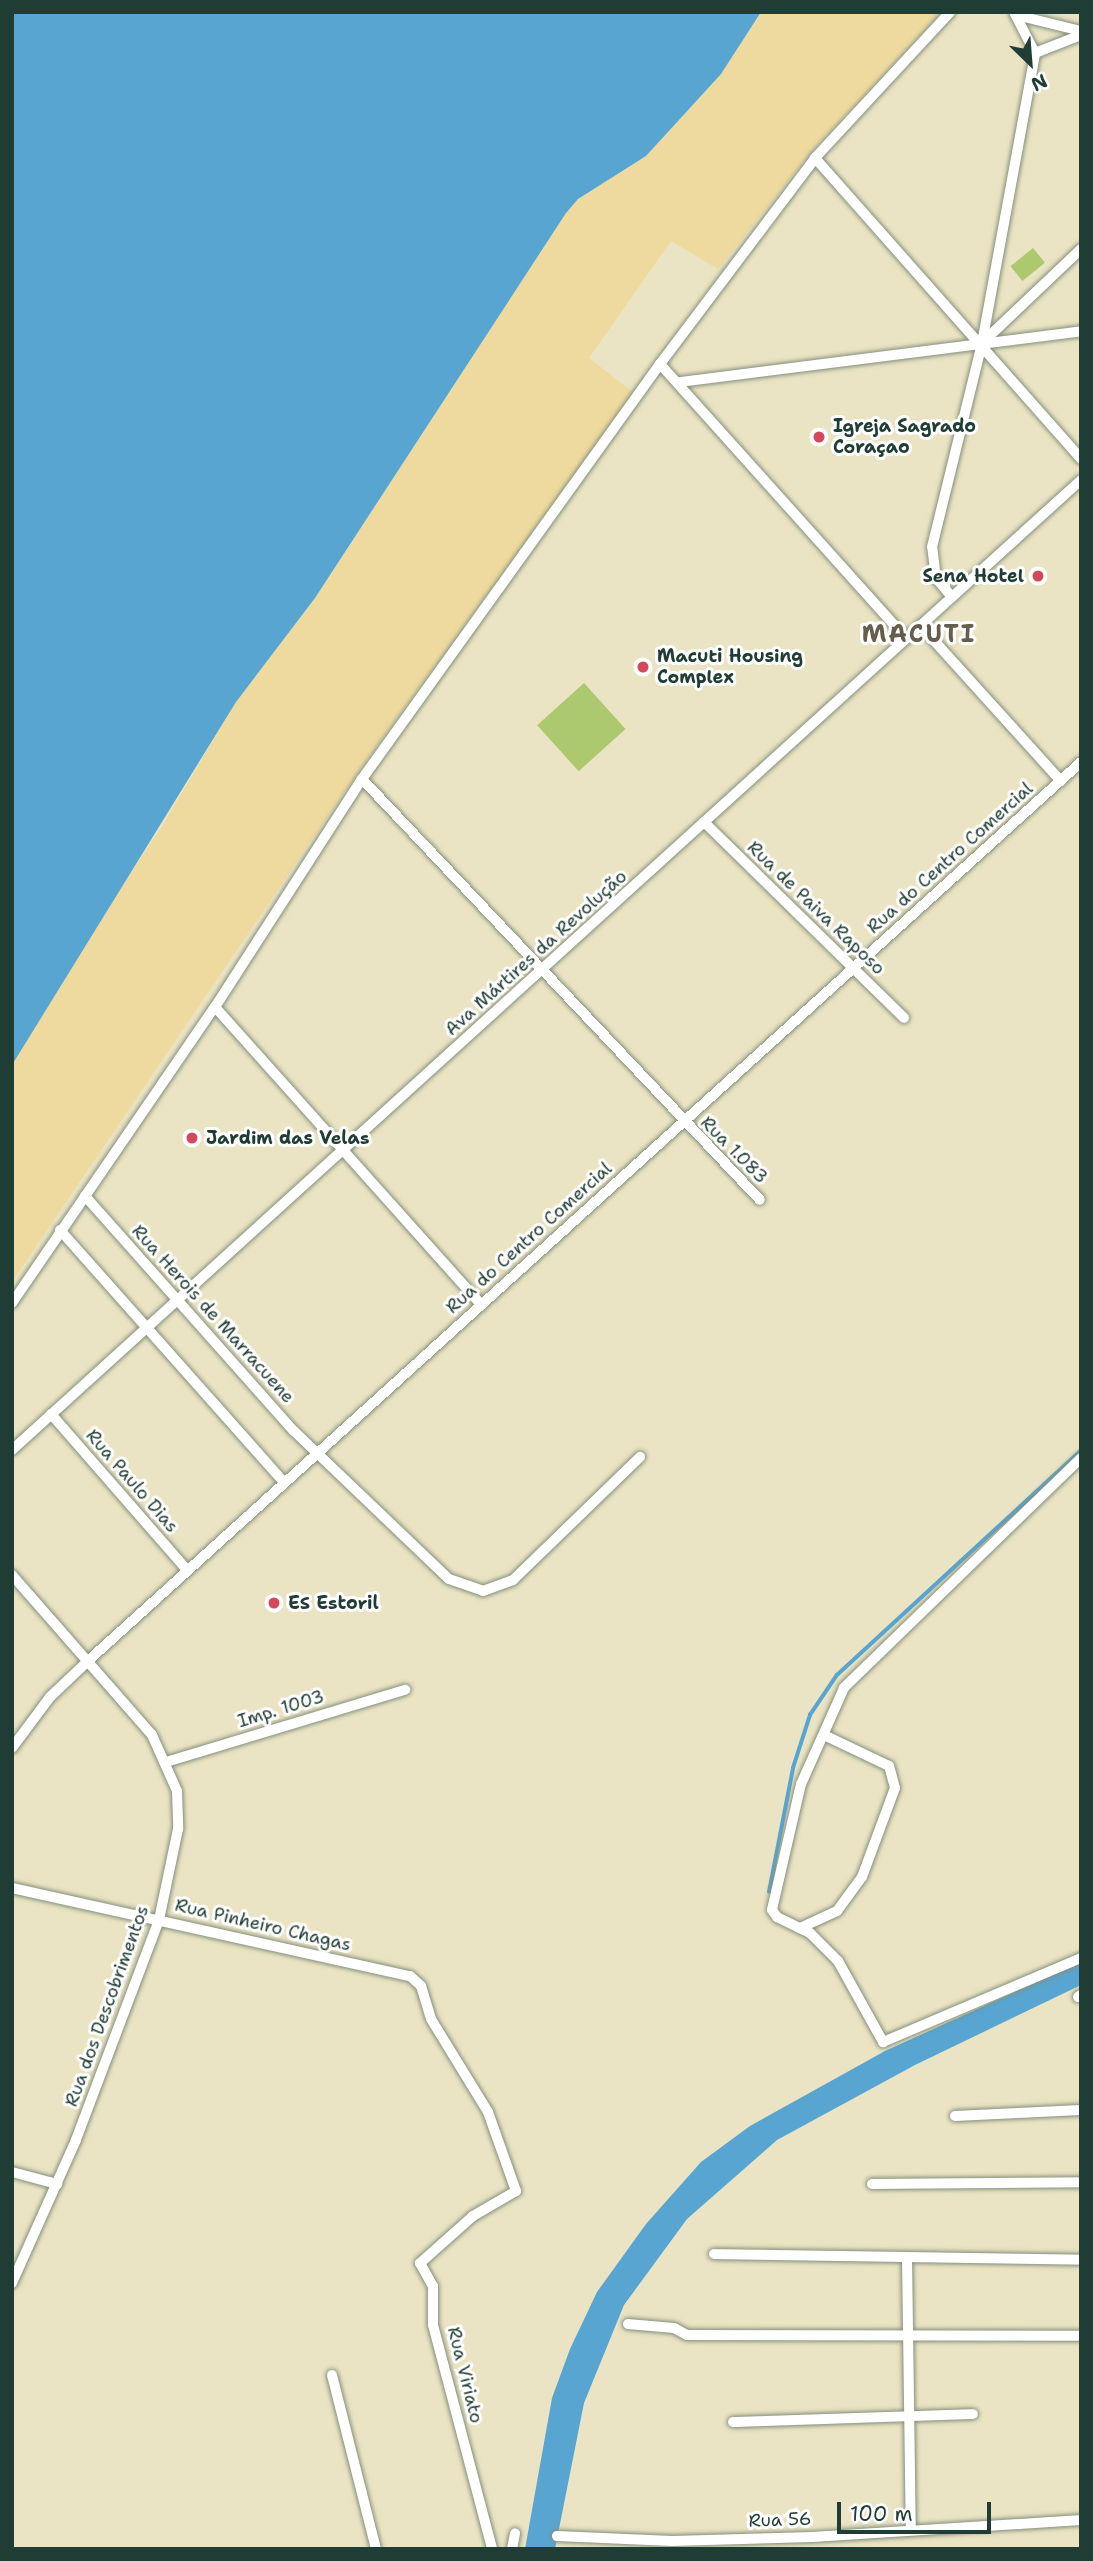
<!DOCTYPE html>
<meta charset="utf-8">
<style>
body{margin:0}
#map{position:relative;width:1093px;height:2561px;overflow:hidden;background:#eae4c4;font-family:"Shantell Sans",sans-serif}
div>[style]{position:absolute}
.green>*{inset:0;background:#acc970;transform-origin:0 0}
.sand>*{inset:0;background:#eeda9e}
.water>*{inset:0;background:#58a5d1}
.stream>*{height:3.5px;margin:-1.75px;padding:0 1.75px;transform-origin:1.75px;border-radius:1.75px;background:#58a5d1}
.roads{filter:drop-shadow(0 0 2px #84907c) drop-shadow(0 0 2px #84907c)}
.minor>*{height:10px;margin:-5px;padding:0 5px;transform-origin:5px;border-radius:5px;background:#fff}
.dots>*{width:19px;height:19px;translate:-50% -50%;box-sizing:border-box;border:4px solid #fff;border-radius:50%}
span{translate:-50% -50%;white-space:nowrap;text-align:center;line-height:1.15;-webkit-text-stroke:6px #fff;paint-order:stroke}
.poi-label{font-size:18px;color:#1f3d34;font-weight:700}
.left{translate:0 -50%;text-align:left}
.right{translate:-100% -50%;text-align:right}
.street-label{font-size:18px;color:#1f3d34}
.district-label{font-size:24px;color:#665e4c;font-weight:700;letter-spacing:2px}
.frame{position:absolute;inset:0;border:14px solid #1f3d34;pointer-events:none}
.north{position:absolute;left:995px;top:28px;width:70px;height:70px;-webkit-text-stroke:5px #fff;paint-order:stroke;rotate:155deg;font-size:19px;font-weight:700;line-height:28px;text-align:center;color:#1f3d34}
.north::after{content:'';display:block;margin:auto;width:24px;height:32px;background:#1f3d34;clip-path:polygon(50% 0,100% 100%,50% 72%,0 100%)}
.scale{position:absolute;left:837px;top:2502px;width:154px;height:32px;box-sizing:border-box;border:4px solid #1f3d34;border-top:0;padding-left:9px;font-size:21px;line-height:24px;white-space:nowrap;color:#1f3d34;-webkit-text-stroke:5px #fff;paint-order:stroke}
</style>
<div id="map">
<div class="green">
<div style="left:1033px;top:248px;width:19px;height:29px;rotate:51deg"></div>
<div style="left:584px;top:683px;width:62px;height:63px;rotate:48deg"></div>
</div>
<div class="sand">
<div style="clip-path:polygon(761px 12px,942px 12px,816px 146px,718px 269px,671px 241px,589px 358px,634px 393px,357px 773px,12px 1282px,12px 1065px,72px 962px,162px 826px,236px 702px,315px 598px,566px 213px,577px 199px,646px 156px,721px 74px)"></div>
</div>
<div class="water">
<div style="clip-path:polygon(12px 12px,761px 12px,721px 74px,646px 156px,578px 199px,566px 213px,315px 598px,236px 702px,12px 1065px)"></div>
<div style="clip-path:polygon(1081px 1962px,1081px 1985px,915px 2065px,777px 2140px,687px 2219px,624px 2305px,584px 2403px,555px 2549px,525px 2549px,552px 2398px,570px 2349px,597px 2292px,646px 2224px,701px 2162px,750px 2126px,885px 2051px)"></div>
</div>
<div class="stream">
<div style="left:769px;top:1892px;width:126px;rotate:-79deg"></div>
<div style="left:793px;top:1768px;width:56px;rotate:-72.2deg"></div>
<div style="left:810px;top:1715px;width:48px;rotate:-56deg"></div>
<div style="left:837px;top:1675px;width:331px;rotate:-42.6deg"></div>
</div>
<div class="roads">
<div class="minor">
<div style="left:1016px;top:15px;width:67px;rotate:13.8deg"></div>
<div style="left:1035px;top:53px;width:49px;rotate:-21.4deg"></div>
<div style="left:815px;top:158px;width:402px;rotate:48.5deg"></div>
<div style="left:982px;top:343px;width:137px;rotate:-43.5deg"></div>
<div style="left:660px;top:364px;width:368px;rotate:48.1deg"></div>
<div style="left:680px;top:382px;width:404px;rotate:-7.2deg"></div>
<div style="left:952px;top:597px;width:25px;rotate:-130deg"></div>
<div style="left:936px;top:578px;width:31px;rotate:-97deg"></div>
<div style="left:932px;top:547px;width:210px;rotate:-76.2deg"></div>
<div style="left:982px;top:343px;width:295px;rotate:-79.6deg"></div>
<div style="left:1035px;top:53px;width:46px;rotate:-117.1deg"></div>
<div style="left:920px;top:625px;width:210px;rotate:47.9deg"></div>
<div style="left:362px;top:779px;width:579px;rotate:46.61deg"></div>
<div style="left:704px;top:822px;width:280px;rotate:44.4deg"></div>
<div style="left:215px;top:1007px;width:399px;rotate:48.2deg"></div>
<div style="left:85px;top:1196px;width:314px;rotate:48.4deg"></div>
<div style="left:294px;top:1431px;width:214px;rotate:43.7deg"></div>
<div style="left:449px;top:1579px;width:36px;rotate:19deg"></div>
<div style="left:483px;top:1591px;width:32px;rotate:-20deg"></div>
<div style="left:513px;top:1580px;width:177px;rotate:-44.1deg"></div>
<div style="left:60px;top:1230px;width:337px;rotate:48.4deg"></div>
<div style="left:12px;top:1303px;width:359px;rotate:-55.6deg"></div>
<div style="left:215px;top:1007px;width:271px;rotate:-57.2deg"></div>
<div style="left:362px;top:779px;width:511px;rotate:-54.32deg"></div>
<div style="left:660px;top:364px;width:258px;rotate:-53deg"></div>
<div style="left:815px;top:158px;width:199px;rotate:-47.2deg"></div>
<div style="left:51px;top:1414px;width:207px;rotate:48.9deg"></div>
<div style="left:12px;top:1450px;width:1443px;rotate:-42.22deg"></div>
<div style="left:1081px;top:1458px;width:330px;rotate:135.9deg"></div>
<div style="left:844px;top:1688px;width:105px;rotate:114.1deg"></div>
<div style="left:801px;top:1784px;width:129px;rotate:103deg"></div>
<div style="left:772px;top:1910px;width:9px;rotate:54deg"></div>
<div style="left:777px;top:1917px;width:37px;rotate:26deg"></div>
<div style="left:810px;top:1933px;width:40px;rotate:45deg"></div>
<div style="left:838px;top:1961px;width:93px;rotate:60.9deg"></div>
<div style="left:883px;top:2042px;width:215px;rotate:-23deg"></div>
<div style="left:12px;top:1575px;width:213px;rotate:48.8deg"></div>
<div style="left:152px;top:1735px;width:61px;rotate:65.9deg"></div>
<div style="left:177px;top:1791px;width:38px;rotate:88deg"></div>
<div style="left:178px;top:1829px;width:93px;rotate:101.8deg"></div>
<div style="left:159px;top:1920px;width:235px;rotate:110.7deg"></div>
<div style="left:76px;top:2140px;width:157px;rotate:114.1deg"></div>
<div style="left:12px;top:1748px;width:64px;rotate:-53.3deg"></div>
<div style="left:50px;top:1697px;width:54px;rotate:-43.5deg"></div>
<div style="left:89px;top:1660px;width:1338px;rotate:-42.15deg"></div>
<div style="left:166px;top:1762px;width:250px;rotate:-16.8deg"></div>
<div style="left:12px;top:1888px;width:408px;rotate:12.5deg"></div>
<div style="left:410px;top:1976px;width:15px;rotate:42deg"></div>
<div style="left:421px;top:1986px;width:34px;rotate:73deg"></div>
<div style="left:431px;top:2019px;width:109px;rotate:58.5deg"></div>
<div style="left:488px;top:2112px;width:84px;rotate:70.5deg"></div>
<div style="left:516px;top:2191px;width:50px;rotate:149.8deg"></div>
<div style="left:473px;top:2216px;width:71px;rotate:138.4deg"></div>
<div style="left:420px;top:2263px;width:26px;rotate:61deg"></div>
<div style="left:433px;top:2286px;width:39px;rotate:90deg"></div>
<div style="left:433px;top:2325px;width:232px;rotate:75.2deg"></div>
<div style="left:800px;top:1928px;width:41px;rotate:-24.7deg"></div>
<div style="left:837px;top:1911px;width:42px;rotate:-53.7deg"></div>
<div style="left:862px;top:1877px;width:95px;rotate:-69.7deg"></div>
<div style="left:895px;top:1788px;width:23px;rotate:-105deg"></div>
<div style="left:889px;top:1766px;width:72px;rotate:-154.5deg"></div>
<div style="left:1078px;top:1997px;width:4px;rotate:-34deg"></div>
<div style="left:955px;top:2116px;width:126px;rotate:-2.7deg"></div>
<div style="left:12px;top:2172px;width:47px;rotate:14.9deg"></div>
<div style="left:872px;top:2184px;width:209px;rotate:-0.5deg"></div>
<div style="left:714px;top:2254px;width:367px;rotate:0.9deg"></div>
<div style="left:907px;top:2258px;width:272px;rotate:89.2deg"></div>
<div style="left:628px;top:2324px;width:46px;rotate:5deg"></div>
<div style="left:674px;top:2328px;width:15px;rotate:28deg"></div>
<div style="left:687px;top:2335px;width:394px;rotate:0.1deg"></div>
<div style="left:332px;top:2375px;width:179px;rotate:75.8deg"></div>
<div style="left:733px;top:2422px;width:240px;rotate:-1.9deg"></div>
<div style="left:557px;top:2536px;width:115px;rotate:2.5deg"></div>
<div style="left:672px;top:2541px;width:140px;rotate:-1.6deg"></div>
<div style="left:812px;top:2537px;width:270px;rotate:-3.6deg"></div>
<div style="left:512px;top:2549px;width:16px;rotate:-79deg"></div>
</div>
</div>
<div class="dots">
<div style="left:819px;top:437px;background:#d1495b"></div>
<div style="left:1038px;top:576px;background:#d1495b"></div>
<div style="left:643px;top:667px;background:#d1495b"></div>
<div style="left:192px;top:1138px;background:#d1495b"></div>
<div style="left:274px;top:1603px;background:#d1495b"></div>
</div>
<div class="poi-label">
<span class="left" style="left:833px;top:437px">Igreja Sagrado<br>Coraçao</span>
<span class="right" style="left:1024px;top:576px">Sena Hotel</span>
<span class="left" style="left:657px;top:667px">Macuti Housing<br>Complex</span>
<span class="left" style="left:206px;top:1138px">Jardim das Velas</span>
<span class="left" style="left:288px;top:1603px">ES Estoril</span>
</div>
<div class="street-label">
<span style="left:950px;top:858px;rotate:-42deg">Rua do Centro Comercial</span>
<span style="left:816px;top:908px;rotate:44deg">Rua de Paiva Raposo</span>
<span style="left:536px;top:953px;rotate:-42deg">Ava Mártires da Revolução</span>
<span style="left:734px;top:1150px;rotate:45deg">Rua 1.083</span>
<span style="left:529px;top:1238px;rotate:-42deg">Rua do Centro Comercial</span>
<span style="left:213px;top:1314px;rotate:48deg">Rua Herois de Marracuene</span>
<span style="left:132px;top:1481px;rotate:49deg">Rua Paulo Dias</span>
<span style="left:281px;top:1709px;rotate:-17deg">Imp. 1003</span>
<span style="left:263px;top:1925px;rotate:13deg">Rua Pinheiro Chagas</span>
<span style="left:107px;top:2006px;rotate:-70deg">Rua dos Descobrimentos</span>
<span style="left:465px;top:2375px;rotate:76deg">Rua Viriato</span>
<span style="left:780px;top:2520px;rotate:-2deg">Rua 56</span>
</div>
<div class="district-label">
<span style="left:919px;top:635px">MACUTI</span>
</div>
<div class="frame"></div>
<div class="north">N</div>
<div class="scale">100 m</div>
</div>
